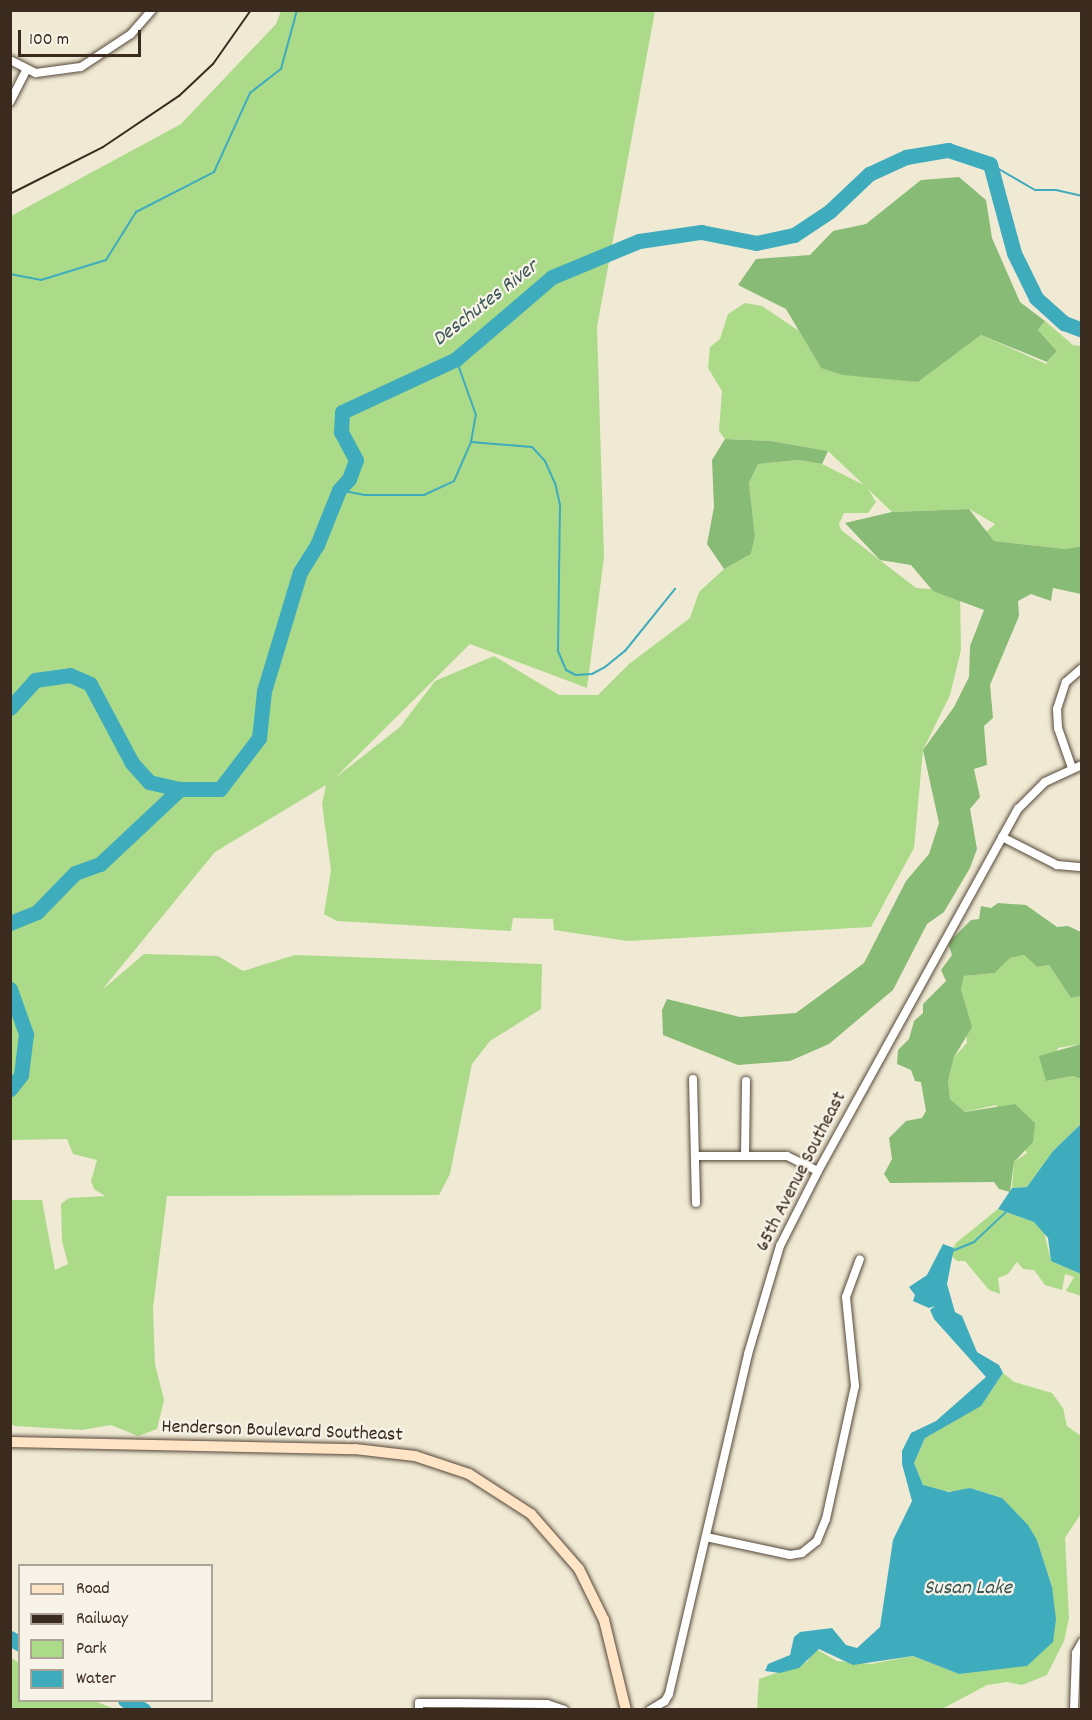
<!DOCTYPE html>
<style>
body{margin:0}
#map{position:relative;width:1092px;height:1720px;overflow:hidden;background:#f0ead4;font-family:Dekko,sans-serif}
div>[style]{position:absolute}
.green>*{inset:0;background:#abdb89}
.forest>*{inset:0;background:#88bb75}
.water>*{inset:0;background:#3facbe}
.stream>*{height:2px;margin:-1px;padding:0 1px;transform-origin:1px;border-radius:1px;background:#3facbe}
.river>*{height:15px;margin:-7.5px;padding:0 7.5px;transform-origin:7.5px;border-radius:7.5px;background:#3facbe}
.roads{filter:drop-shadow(0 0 2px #564739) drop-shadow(0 0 2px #564739)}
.street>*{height:8px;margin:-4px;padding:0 4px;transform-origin:4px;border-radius:4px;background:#fff}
.secondary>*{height:10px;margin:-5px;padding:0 5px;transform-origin:5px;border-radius:5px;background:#ffe4c6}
.rail>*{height:2px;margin:-1px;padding:0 1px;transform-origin:1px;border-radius:1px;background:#3b2a1e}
span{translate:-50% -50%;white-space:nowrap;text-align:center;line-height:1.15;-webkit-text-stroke:4.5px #f7f3e8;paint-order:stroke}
.street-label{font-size:20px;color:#3b2a1e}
.water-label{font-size:21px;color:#3c5856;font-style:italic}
.frame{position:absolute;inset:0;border:12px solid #3b2a1e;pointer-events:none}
.legend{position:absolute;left:18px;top:1564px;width:195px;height:138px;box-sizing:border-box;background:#f7f3e8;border:2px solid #aca397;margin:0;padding:8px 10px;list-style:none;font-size:18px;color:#3b2a1e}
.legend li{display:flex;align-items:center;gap:12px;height:30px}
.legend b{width:30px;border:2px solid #aca397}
.scale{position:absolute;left:18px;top:30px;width:123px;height:27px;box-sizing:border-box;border:3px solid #3b2a1e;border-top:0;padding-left:8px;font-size:18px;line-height:21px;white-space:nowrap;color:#3b2a1e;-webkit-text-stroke:4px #f7f3e8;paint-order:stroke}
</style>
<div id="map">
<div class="green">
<div style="clip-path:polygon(281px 11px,655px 11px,597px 327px,604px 557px,587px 688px,470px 644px,335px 778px,400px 727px,435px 681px,494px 656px,559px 695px,598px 695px,629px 664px,690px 618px,699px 592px,724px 569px,751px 554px,755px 536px,749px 483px,758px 464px,799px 460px,822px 464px,864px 485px,828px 451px,771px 441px,725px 439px,719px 431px,722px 391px,708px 368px,710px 347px,720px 339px,728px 314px,745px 303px,762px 306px,799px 331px,821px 368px,918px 382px,981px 335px,1046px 364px,1057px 351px,1038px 330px,1045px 321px,1073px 345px,1081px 346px,1081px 546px,1066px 549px,994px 541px,986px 532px,995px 524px,969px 509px,892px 512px,868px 489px,876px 502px,868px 513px,844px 513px,839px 524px,841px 530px,916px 588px,960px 591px,961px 650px,950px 695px,923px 750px,914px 848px,871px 927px,628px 941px,554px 930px,553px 919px,513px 918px,511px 931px,337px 921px,324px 914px,331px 870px,322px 804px,326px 785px,215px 852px,102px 990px,144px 954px,218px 956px,243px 971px,295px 955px,542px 964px,541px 1009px,490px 1041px,472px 1064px,450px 1174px,439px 1195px,167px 1196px,153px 1308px,155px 1364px,164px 1400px,157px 1429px,138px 1436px,111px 1425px,82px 1430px,15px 1426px,11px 1424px,10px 1200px,42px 1200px,55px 1270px,68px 1264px,62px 1241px,61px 1204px,69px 1198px,105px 1196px,94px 1189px,91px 1181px,97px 1160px,73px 1154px,67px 1139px,11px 1140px,11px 216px,181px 124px,276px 24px)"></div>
<div style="clip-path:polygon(1024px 955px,1037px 967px,1049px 965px,1071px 998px,1081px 996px,1081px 1044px,1058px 1048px,1046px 1081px,1073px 1076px,1081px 1079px,1081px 1124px,1053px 1151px,1027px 1187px,1012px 1188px,1014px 1162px,1027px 1153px,996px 1105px,965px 1112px,950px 1099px,948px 1081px,954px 1057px,967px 1043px,961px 990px,964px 976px,995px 973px,1010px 958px)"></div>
<div style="clip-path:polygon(998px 1209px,1034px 1222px,1044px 1232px,1051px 1261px,1081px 1274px,1081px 1296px,1066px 1291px,1074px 1277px,1065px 1274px,1062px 1290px,1045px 1285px,1034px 1270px,1023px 1269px,1017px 1262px,1008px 1274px,998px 1278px,1000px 1294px,989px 1290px,965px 1261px,957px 1261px,950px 1254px,956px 1243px)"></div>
<div style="clip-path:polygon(1003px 1373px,1014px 1382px,1052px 1393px,1063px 1408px,1067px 1426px,1081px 1436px,1082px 1512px,1065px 1538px,1069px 1618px,1064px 1641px,1047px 1675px,1022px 1685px,1007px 1682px,987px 1685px,942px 1709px,757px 1710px,759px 1679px,807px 1662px,816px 1649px,837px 1661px,871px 1664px,913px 1656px,959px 1674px,1052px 1587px,1037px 1540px,1002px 1498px,970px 1488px,962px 1492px,932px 1490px,923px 1485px,914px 1463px,925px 1438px,987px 1397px)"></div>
<div style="clip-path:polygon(10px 1657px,19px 1663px,20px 1700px,95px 1701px,114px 1709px,11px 1709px)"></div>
</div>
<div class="forest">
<div style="clip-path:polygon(959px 177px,986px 200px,992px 238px,1020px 302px,1045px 321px,1038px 330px,1057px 351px,1047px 362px,981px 335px,918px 382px,843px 375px,821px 368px,786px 309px,738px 285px,756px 259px,810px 255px,833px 231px,866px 224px,921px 180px)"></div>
<div style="clip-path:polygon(725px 439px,771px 441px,828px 451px,822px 464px,799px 460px,758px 464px,749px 483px,755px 536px,751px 554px,724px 569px,707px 544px,714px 507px,712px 460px)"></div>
<div style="clip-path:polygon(969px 509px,994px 541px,1066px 549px,1082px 546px,1081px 594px,1053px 588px,1051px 601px,1031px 594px,1018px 601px,1019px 616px,990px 685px,993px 718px,984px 726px,987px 765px,974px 769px,980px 797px,970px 809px,977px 849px,970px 868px,944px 912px,927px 924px,893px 990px,829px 1044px,790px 1061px,738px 1065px,663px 1035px,662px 1010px,667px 999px,740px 1017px,796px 1013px,864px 963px,906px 881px,929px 854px,939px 823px,923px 750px,954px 707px,969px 677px,970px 646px,984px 610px,933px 591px,911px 565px,880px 560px,845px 523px,892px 512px)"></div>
<div style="clip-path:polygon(998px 903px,1026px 905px,1057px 927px,1068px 926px,1081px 932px,1081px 996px,1071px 998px,1049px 965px,1037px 967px,1024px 955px,1010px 958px,995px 973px,964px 976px,961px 990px,972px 1027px,954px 1057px,948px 1081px,950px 1099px,965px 1112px,1015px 1104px,1035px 1123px,1033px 1142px,1014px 1162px,1010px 1192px,999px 1189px,994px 1182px,890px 1183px,884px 1174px,892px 1159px,889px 1138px,906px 1121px,922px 1118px,926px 1111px,921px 1082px,915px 1081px,911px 1070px,897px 1064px,898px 1050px,909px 1039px,914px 1021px,923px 1013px,923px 1004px,946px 981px,941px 970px,952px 955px,948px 943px,971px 920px,979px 919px,981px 906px,991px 908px)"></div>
<div style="clip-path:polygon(1081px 1044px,1081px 1079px,1073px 1076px,1046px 1081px,1039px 1056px)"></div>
</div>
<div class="water">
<div style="clip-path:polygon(1081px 1124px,1081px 1274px,1051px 1261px,1048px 1238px,1034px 1222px,998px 1209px,1012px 1188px,1027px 1187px,1053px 1151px)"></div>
<div style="clip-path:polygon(943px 1244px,954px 1248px,947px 1284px,955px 1312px,962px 1316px,977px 1352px,999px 1365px,1003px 1373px,981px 1406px,925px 1438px,914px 1463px,923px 1485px,949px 1492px,970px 1488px,1002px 1498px,1028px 1525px,1037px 1540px,1052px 1587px,1056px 1619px,1053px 1642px,1027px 1666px,959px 1674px,913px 1656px,853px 1665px,819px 1649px,799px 1668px,780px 1673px,765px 1671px,768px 1664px,790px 1655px,794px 1637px,800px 1632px,832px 1628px,846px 1645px,857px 1648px,880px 1627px,893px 1540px,912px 1501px,902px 1464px,902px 1451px,911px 1433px,936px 1421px,986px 1377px,934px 1319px,930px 1310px,935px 1306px,929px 1308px,913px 1301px,915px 1295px,909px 1287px,927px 1275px)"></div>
</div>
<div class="stream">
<div style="left:990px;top:164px;width:52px;rotate:30deg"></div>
<div style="left:1035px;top:190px;width:21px"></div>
<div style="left:1056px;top:190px;width:27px;rotate:13deg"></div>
<div style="left:10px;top:274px;width:32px;rotate:11deg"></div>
<div style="left:41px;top:280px;width:68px;rotate:-17.1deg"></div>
<div style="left:106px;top:260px;width:57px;rotate:-58deg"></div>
<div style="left:136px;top:212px;width:88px;rotate:-27.1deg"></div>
<div style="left:214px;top:172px;width:87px;rotate:-65.5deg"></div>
<div style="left:250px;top:93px;width:39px;rotate:-38deg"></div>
<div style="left:281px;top:69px;width:61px;rotate:-74.8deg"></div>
<div style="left:471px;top:442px;width:61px;rotate:4.7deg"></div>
<div style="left:532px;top:447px;width:19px;rotate:47deg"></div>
<div style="left:545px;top:461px;width:24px;rotate:66deg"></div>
<div style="left:555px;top:483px;width:23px;rotate:77deg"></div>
<div style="left:560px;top:505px;width:146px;rotate:90.8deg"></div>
<div style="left:558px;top:651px;width:21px;rotate:67deg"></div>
<div style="left:566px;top:670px;width:11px;rotate:27deg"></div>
<div style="left:576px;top:675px;width:16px;rotate:-4deg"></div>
<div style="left:592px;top:674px;width:15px;rotate:-28deg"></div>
<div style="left:605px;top:667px;width:26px;rotate:-39deg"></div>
<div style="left:625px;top:651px;width:80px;rotate:-51.1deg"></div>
<div style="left:339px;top:490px;width:25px;rotate:11deg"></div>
<div style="left:364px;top:495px;width:60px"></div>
<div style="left:424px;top:495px;width:33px;rotate:-25deg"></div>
<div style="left:454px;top:481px;width:43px;rotate:-66.4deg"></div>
<div style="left:471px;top:442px;width:27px;rotate:-80deg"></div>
<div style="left:476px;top:415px;width:59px;rotate:-109.7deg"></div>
<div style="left:952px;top:1251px;width:24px;rotate:-22deg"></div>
<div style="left:974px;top:1242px;width:44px;rotate:-43.2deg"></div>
</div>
<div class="river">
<div style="left:10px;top:708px;width:38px;rotate:-48deg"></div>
<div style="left:35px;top:680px;width:35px;rotate:-8deg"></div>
<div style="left:70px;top:675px;width:22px;rotate:24deg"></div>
<div style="left:90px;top:684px;width:89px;rotate:62deg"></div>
<div style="left:132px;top:763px;width:25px;rotate:48deg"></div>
<div style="left:149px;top:782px;width:32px;rotate:13deg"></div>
<div style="left:180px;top:789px;width:40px"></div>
<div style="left:220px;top:789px;width:64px;rotate:-52.6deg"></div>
<div style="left:259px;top:738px;width:47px;rotate:-83.9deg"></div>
<div style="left:264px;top:691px;width:124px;rotate:-73.2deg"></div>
<div style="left:300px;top:572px;width:32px;rotate:-58deg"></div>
<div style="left:317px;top:545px;width:59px;rotate:-68.2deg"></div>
<div style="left:339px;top:490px;width:15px;rotate:-48deg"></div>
<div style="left:349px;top:479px;width:20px;rotate:-70deg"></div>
<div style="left:356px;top:460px;width:32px;rotate:-118deg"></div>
<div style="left:341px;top:432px;width:20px;rotate:-87deg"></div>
<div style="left:342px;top:412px;width:126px;rotate:-24.9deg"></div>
<div style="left:456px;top:359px;width:126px;rotate:-40.5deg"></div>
<div style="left:552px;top:277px;width:94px;rotate:-22.5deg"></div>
<div style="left:639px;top:241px;width:63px;rotate:-8.3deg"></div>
<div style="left:701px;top:232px;width:56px;rotate:11.3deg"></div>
<div style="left:756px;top:243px;width:39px;rotate:-12deg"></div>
<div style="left:794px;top:235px;width:43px;rotate:-33.7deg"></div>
<div style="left:830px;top:211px;width:54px;rotate:-43.5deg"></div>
<div style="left:869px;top:174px;width:41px;rotate:-24.7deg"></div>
<div style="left:906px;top:157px;width:43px;rotate:-9.5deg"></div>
<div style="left:948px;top:150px;width:44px;rotate:18.4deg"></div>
<div style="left:990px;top:164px;width:92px;rotate:74.9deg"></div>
<div style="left:1014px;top:253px;width:50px;rotate:63.9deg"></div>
<div style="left:1036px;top:298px;width:38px;rotate:42deg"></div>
<div style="left:1064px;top:323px;width:19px;rotate:21deg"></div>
<div style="left:10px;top:923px;width:29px;rotate:-22deg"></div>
<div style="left:37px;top:912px;width:54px;rotate:-45.7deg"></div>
<div style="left:75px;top:873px;width:27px;rotate:-20deg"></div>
<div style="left:100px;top:864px;width:110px;rotate:-43.2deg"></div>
<div style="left:10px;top:989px;width:48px;rotate:70.4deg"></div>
<div style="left:26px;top:1034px;width:41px;rotate:97deg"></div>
<div style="left:21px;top:1075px;width:18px;rotate:128deg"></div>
<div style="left:10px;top:1638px;width:12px;rotate:31deg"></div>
<div style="left:125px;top:1700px;width:21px;rotate:28deg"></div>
</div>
<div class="roads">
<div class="street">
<div style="left:10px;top:60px;width:29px;rotate:27deg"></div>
<div style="left:36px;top:73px;width:45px;rotate:-7.6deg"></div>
<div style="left:81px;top:67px;width:60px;rotate:-33.4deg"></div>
<div style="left:131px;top:34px;width:32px;rotate:-49deg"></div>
<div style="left:10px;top:102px;width:35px;rotate:-63deg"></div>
<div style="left:1072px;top:768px;width:42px;rotate:-109.3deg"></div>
<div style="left:1058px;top:728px;width:19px;rotate:-93deg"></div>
<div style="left:1057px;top:709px;width:28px;rotate:-72deg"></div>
<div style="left:1066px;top:682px;width:21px;rotate:-41deg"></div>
<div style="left:1002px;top:837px;width:62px;rotate:27deg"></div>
<div style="left:1057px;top:865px;width:25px;rotate:5deg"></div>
<div style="left:693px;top:1079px;width:124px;rotate:88.6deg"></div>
<div style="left:745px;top:1155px;width:74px;rotate:-89.2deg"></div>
<div style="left:696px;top:1156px;width:91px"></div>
<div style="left:787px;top:1156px;width:34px;rotate:26deg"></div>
<div style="left:706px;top:1537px;width:86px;rotate:12.1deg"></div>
<div style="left:790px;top:1555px;width:12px;rotate:-9deg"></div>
<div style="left:802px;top:1553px;width:19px;rotate:-39deg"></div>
<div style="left:817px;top:1541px;width:24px;rotate:-68deg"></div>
<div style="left:826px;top:1519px;width:136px;rotate:-77.7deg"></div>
<div style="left:855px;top:1386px;width:89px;rotate:-95.8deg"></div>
<div style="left:846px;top:1297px;width:40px;rotate:-69.8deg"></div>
<div style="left:419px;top:1710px;width:7px;rotate:-90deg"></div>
<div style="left:419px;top:1703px;width:38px"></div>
<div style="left:457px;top:1703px;width:90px;rotate:0.6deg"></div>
<div style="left:547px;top:1704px;width:18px;rotate:19deg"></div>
<div style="left:650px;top:1710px;width:17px;rotate:-31deg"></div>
<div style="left:665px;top:1701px;width:8px;rotate:-60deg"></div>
<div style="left:669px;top:1694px;width:349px;rotate:-76.9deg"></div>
<div style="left:748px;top:1354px;width:113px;rotate:-73.5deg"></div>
<div style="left:780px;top:1246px;width:84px;rotate:-63.1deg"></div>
<div style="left:818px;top:1171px;width:414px;rotate:-61.1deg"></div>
<div style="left:1018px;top:809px;width:38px;rotate:-45deg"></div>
<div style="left:1045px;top:782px;width:41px;rotate:-24.7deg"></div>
<div style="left:1074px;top:1710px;width:57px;rotate:-88deg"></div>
<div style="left:1076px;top:1653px;width:13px;rotate:-61deg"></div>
</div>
<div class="secondary">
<div style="left:10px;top:1442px;width:345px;rotate:1.2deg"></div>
<div style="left:355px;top:1449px;width:60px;rotate:6.7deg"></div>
<div style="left:415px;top:1456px;width:57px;rotate:18.4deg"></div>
<div style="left:469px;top:1474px;width:74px;rotate:32.8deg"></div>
<div style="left:531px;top:1514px;width:73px;rotate:48.9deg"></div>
<div style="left:579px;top:1569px;width:57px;rotate:63.9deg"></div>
<div style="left:604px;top:1620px;width:93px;rotate:76.3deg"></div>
</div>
</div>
<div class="rail">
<div style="left:10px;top:194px;width:104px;rotate:-26.8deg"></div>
<div style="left:103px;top:147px;width:92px;rotate:-33.9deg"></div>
<div style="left:179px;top:96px;width:47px;rotate:-43.3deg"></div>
<div style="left:213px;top:64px;width:66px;rotate:-54.9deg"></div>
</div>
<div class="street-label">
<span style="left:802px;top:1172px;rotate:-63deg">65th Avenue Southeast</span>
<span style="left:282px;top:1432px;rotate:2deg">Henderson Boulevard Southeast</span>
</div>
<div class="water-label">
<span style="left:486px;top:304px;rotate:-38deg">Deschutes River</span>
<span style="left:968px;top:1589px">Susan Lake</span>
</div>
<div class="frame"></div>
<ul class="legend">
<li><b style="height:8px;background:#ffe4c6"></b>Road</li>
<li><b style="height:8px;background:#3b2a1e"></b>Railway</li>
<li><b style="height:16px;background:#abdb89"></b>Park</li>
<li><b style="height:16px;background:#3facbe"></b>Water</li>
</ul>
<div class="scale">100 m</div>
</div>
